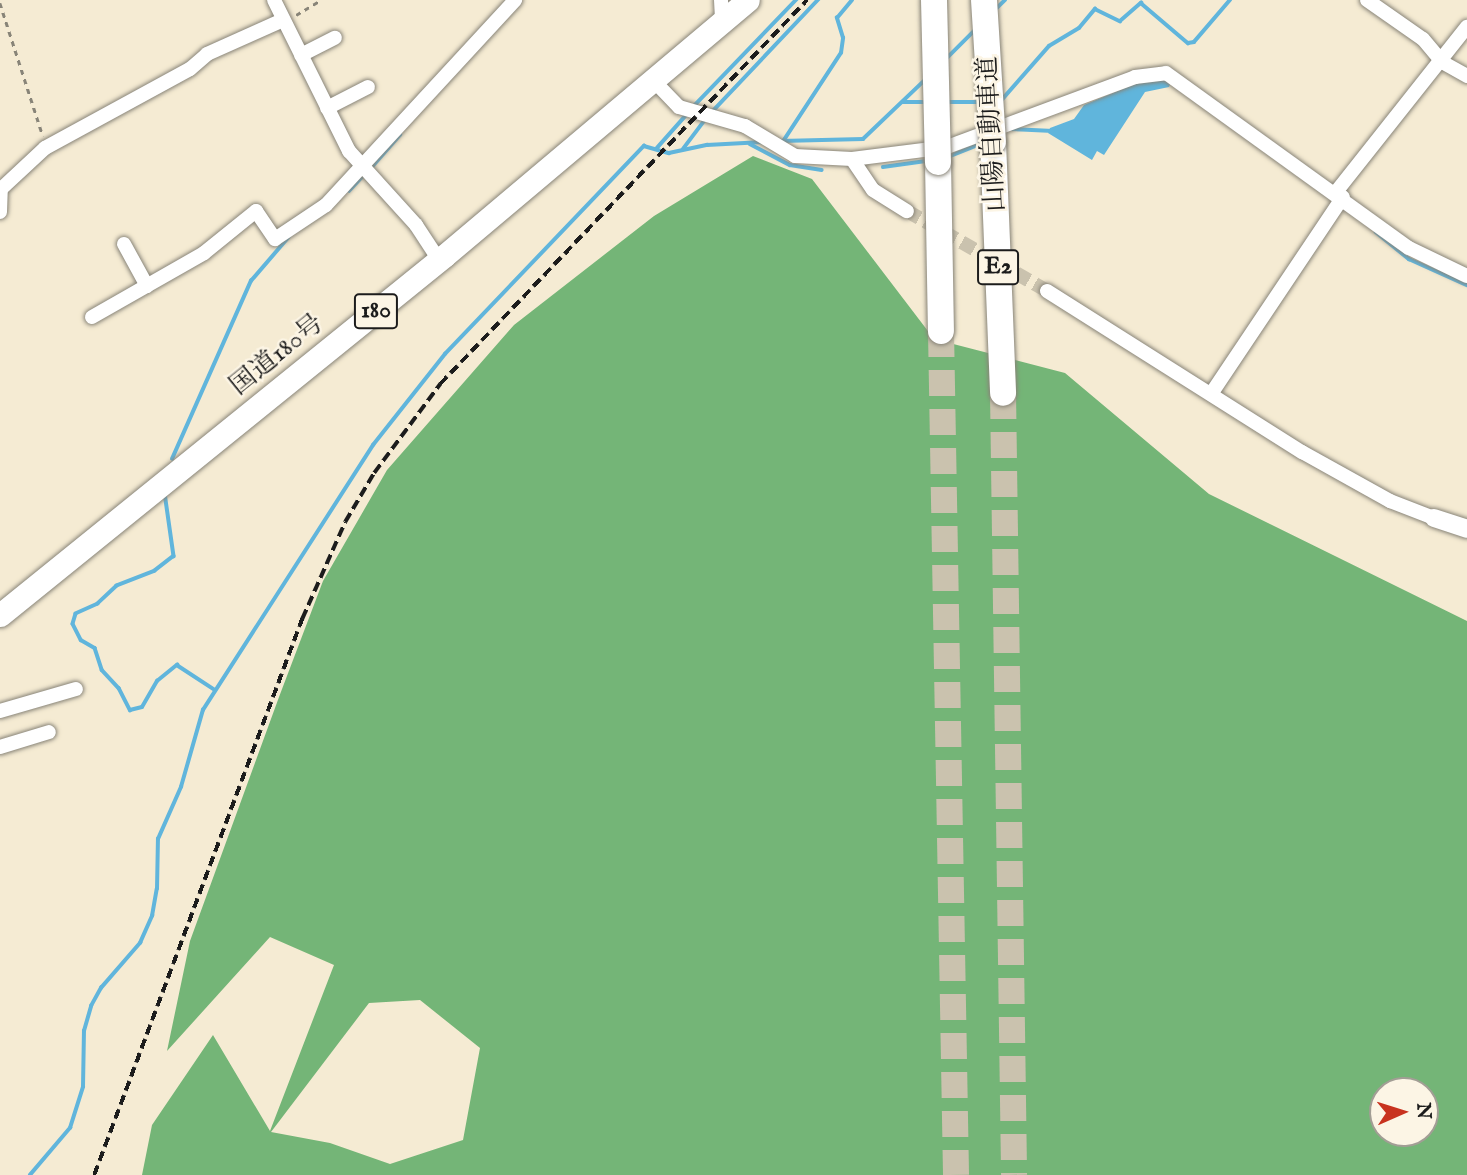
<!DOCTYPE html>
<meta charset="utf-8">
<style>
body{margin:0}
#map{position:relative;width:1467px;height:1175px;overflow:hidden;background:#f5ebd3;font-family:"IM FELL English","Noto Serif JP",serif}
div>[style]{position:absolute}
.forest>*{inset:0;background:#74b577}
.water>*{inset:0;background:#60b5dc}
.stream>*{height:3.5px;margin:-1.75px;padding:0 1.75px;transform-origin:1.75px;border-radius:1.75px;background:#60b5dc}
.minor-tunnel>*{height:14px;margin-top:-7px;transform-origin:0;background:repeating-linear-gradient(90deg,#cac2ae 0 14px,transparent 0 21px)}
.motorway-tunnel>*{height:26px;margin-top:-13px;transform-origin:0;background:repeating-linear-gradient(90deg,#cac2ae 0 26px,transparent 0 39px)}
.path>*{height:2.5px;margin-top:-1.25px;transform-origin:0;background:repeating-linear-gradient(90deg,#888478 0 5px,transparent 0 10px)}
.roads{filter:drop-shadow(0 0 2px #888478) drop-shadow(0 0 2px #888478)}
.minor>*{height:14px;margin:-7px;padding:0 7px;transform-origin:7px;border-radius:7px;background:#fff}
.tertiary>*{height:18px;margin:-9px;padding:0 9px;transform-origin:9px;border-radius:9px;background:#fff}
.trunk>*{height:23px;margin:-11.5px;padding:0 11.5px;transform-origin:11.5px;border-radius:11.5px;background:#fff}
.motorway>*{height:26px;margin:-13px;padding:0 13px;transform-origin:13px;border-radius:13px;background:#fff}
.rail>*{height:3.5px;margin-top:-1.75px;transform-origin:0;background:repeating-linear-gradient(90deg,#1c1c1c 0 10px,transparent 0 15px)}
.bridges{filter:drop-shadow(0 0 2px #888478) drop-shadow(0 0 2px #888478)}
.motorway-bridge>*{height:26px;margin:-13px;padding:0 13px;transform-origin:13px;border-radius:13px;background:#fff}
span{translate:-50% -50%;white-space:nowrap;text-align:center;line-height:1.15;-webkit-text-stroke:5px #fcf5e5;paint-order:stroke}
.shield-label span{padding:2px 5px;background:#fcf5e5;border:2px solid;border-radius:5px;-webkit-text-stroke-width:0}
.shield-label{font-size:24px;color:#1c1c1c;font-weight:700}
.street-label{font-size:26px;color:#1c1c1c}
.north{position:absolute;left:1369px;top:1077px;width:70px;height:70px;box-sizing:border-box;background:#fcf5e5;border:2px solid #a29e95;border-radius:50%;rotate:87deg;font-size:19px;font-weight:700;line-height:28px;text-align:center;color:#1c1c1c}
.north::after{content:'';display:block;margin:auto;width:24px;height:32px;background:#c8321e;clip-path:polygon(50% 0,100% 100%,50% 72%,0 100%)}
</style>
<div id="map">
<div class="forest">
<div style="clip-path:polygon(evenodd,753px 156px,812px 179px,934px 339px,1065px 373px,1209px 494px,1467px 621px,1467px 1175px,142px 1175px,152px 1125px,213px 1035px,270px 1131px,334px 965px,270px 937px,167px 1051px,190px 941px,279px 697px,323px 581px,387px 470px,514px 325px,654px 216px,753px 156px,420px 1000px,480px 1048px,463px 1140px,390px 1164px,330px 1143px,271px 1132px,369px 1003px,420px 1000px,753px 156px,1383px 1091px,1425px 1091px,1425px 1133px,1383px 1133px,1383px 1091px)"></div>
</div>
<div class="water">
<div style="clip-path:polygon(1161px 78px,1171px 82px,1169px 87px,1145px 92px,1104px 155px,1097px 151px,1092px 160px,1048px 133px,1050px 128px,1074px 119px,1084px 105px,1137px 83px)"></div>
</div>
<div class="stream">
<div style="left:997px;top:8px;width:11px;rotate:-45deg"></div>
<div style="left:947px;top:58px;width:41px;rotate:-45deg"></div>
<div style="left:903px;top:102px;width:23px"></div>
<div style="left:947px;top:102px;width:35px"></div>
<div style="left:1000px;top:102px;width:74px;rotate:-48.8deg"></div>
<div style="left:1049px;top:46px;width:35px;rotate:-31deg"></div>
<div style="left:1079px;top:28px;width:25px;rotate:-50deg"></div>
<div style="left:1095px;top:9px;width:28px;rotate:26deg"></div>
<div style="left:1120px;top:21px;width:28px;rotate:-41deg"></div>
<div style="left:1141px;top:3px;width:62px;rotate:40.4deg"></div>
<div style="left:1188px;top:43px;width:6px;rotate:-9deg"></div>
<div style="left:1194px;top:42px;width:55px;rotate:-49.4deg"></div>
<div style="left:693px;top:107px;width:149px;rotate:-46.1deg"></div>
<div style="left:711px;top:113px;width:156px;rotate:-46.6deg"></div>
<div style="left:1011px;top:129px;width:42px;rotate:2.7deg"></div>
<div style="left:784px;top:140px;width:104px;rotate:-56.8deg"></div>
<div style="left:841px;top:53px;width:15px;rotate:-82deg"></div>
<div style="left:843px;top:38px;width:21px;rotate:-107deg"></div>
<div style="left:837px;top:18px;width:23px;rotate:-50deg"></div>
<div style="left:781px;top:141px;width:82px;rotate:-1.4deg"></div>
<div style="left:863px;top:139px;width:84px;rotate:-43.6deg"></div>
<div style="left:750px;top:144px;width:45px;rotate:27.7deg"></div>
<div style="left:790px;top:165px;width:32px;rotate:9deg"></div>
<div style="left:657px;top:148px;width:47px;rotate:-48.5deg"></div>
<div style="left:683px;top:149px;width:38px;rotate:-53deg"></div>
<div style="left:948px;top:157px;width:38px;rotate:-22deg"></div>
<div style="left:883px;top:167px;width:43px;rotate:-7.9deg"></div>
<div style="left:371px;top:168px;width:44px;rotate:-48.7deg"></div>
<div style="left:349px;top:191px;width:23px;rotate:-47deg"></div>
<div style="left:1376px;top:232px;width:43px;rotate:39.3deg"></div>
<div style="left:1409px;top:259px;width:64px;rotate:24.1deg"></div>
<div style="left:172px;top:459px;width:195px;rotate:-66.1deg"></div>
<div style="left:251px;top:281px;width:57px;rotate:-49.3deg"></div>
<div style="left:165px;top:493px;width:64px;rotate:81.9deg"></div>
<div style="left:174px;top:556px;width:24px;rotate:142deg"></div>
<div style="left:155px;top:571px;width:41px;rotate:158.5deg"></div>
<div style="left:117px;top:586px;width:26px;rotate:137deg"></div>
<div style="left:98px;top:604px;width:24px;rotate:156deg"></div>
<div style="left:76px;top:614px;width:10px;rotate:107deg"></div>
<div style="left:73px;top:624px;width:18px;rotate:63deg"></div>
<div style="left:81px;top:640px;width:16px;rotate:30deg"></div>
<div style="left:95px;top:648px;width:23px;rotate:72deg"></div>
<div style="left:102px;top:670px;width:25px;rotate:47deg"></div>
<div style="left:119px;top:688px;width:25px;rotate:63deg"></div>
<div style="left:130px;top:710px;width:12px;rotate:-14deg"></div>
<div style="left:142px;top:707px;width:30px;rotate:-60deg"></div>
<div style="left:157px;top:681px;width:26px;rotate:-39deg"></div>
<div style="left:177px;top:665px;width:45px;rotate:33.3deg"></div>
<div style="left:30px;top:1175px;width:62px;rotate:-49.6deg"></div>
<div style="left:70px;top:1128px;width:43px;rotate:-72.4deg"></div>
<div style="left:83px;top:1087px;width:56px;rotate:-89deg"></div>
<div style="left:84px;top:1031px;width:26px;rotate:-74deg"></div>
<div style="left:91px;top:1006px;width:21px;rotate:-61deg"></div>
<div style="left:101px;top:988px;width:60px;rotate:-49.1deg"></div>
<div style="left:140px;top:943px;width:30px;rotate:-66deg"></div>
<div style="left:152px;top:916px;width:27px;rotate:-80deg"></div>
<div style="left:157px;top:889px;width:50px;rotate:-88.9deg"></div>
<div style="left:158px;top:839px;width:57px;rotate:-66.1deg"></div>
<div style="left:181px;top:787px;width:80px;rotate:-74.1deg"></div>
<div style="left:203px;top:710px;width:315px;rotate:-57.3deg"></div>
<div style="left:373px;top:445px;width:116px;rotate:-51.6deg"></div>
<div style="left:445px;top:354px;width:288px;rotate:-46.3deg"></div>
<div style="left:644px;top:146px;width:26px;rotate:16deg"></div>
<div style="left:669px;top:153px;width:39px;rotate:-12deg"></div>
<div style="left:707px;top:145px;width:56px;rotate:-3.1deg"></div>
</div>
<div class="minor-tunnel">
<div style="left:907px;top:211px;width:161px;rotate:29.7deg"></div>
</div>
<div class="motorway-tunnel">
<div style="left:941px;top:331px;width:844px;rotate:88.98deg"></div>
<div style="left:1003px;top:393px;width:782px;rotate:89.19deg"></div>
</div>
<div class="path">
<div style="left:0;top:3px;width:140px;rotate:72.1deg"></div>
<div style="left:296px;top:15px;width:29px;rotate:-31deg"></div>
</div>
<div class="roads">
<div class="minor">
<div style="left:274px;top:0;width:169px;rotate:63.6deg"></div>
<div style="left:349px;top:151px;width:100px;rotate:47.8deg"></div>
<div style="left:416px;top:225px;width:42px;rotate:56.7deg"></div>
<div style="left:721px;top:0;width:21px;rotate:87deg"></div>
<div style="left:1367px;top:0;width:68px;rotate:34.9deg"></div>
<div style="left:1423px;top:39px;width:30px;rotate:50deg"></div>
<div style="left:1442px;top:62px;width:29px;rotate:29deg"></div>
<div style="left:301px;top:55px;width:38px;rotate:-27deg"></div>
<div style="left:652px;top:79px;width:39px;rotate:46deg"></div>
<div style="left:679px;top:107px;width:69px;rotate:16.1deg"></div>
<div style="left:745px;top:126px;width:58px;rotate:31deg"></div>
<div style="left:795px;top:156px;width:57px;rotate:3deg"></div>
<div style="left:852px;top:159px;width:96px;rotate:-7.2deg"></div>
<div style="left:947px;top:147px;width:201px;rotate:-20.4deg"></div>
<div style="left:1135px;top:77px;width:31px;rotate:-7deg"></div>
<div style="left:1166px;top:73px;width:299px;rotate:35.8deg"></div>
<div style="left:1409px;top:248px;width:64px;rotate:25.8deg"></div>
<div style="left:327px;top:108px;width:46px;rotate:-27.1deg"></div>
<div style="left:852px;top:159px;width:37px;rotate:56deg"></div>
<div style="left:873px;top:190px;width:40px;rotate:32deg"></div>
<div style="left:1336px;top:192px;width:211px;rotate:-51.6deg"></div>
<div style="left:0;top:212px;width:23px;rotate:-88deg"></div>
<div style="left:1px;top:189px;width:60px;rotate:-43deg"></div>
<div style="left:45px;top:148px;width:165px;rotate:-28.6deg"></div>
<div style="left:190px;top:69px;width:23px;rotate:-41deg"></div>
<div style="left:207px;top:54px;width:83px;rotate:-24.1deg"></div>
<div style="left:124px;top:244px;width:48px;rotate:61.3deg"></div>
<div style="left:1047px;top:291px;width:302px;rotate:32.3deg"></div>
<div style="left:1302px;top:452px;width:101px;rotate:29.1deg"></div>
<div style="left:1390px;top:501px;width:47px;rotate:21.1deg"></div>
<div style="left:92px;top:317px;width:129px;rotate:-29.7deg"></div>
<div style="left:204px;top:253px;width:67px;rotate:-38.9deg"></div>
<div style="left:256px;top:211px;width:34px;rotate:56deg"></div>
<div style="left:275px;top:239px;width:61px;rotate:-33.7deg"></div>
<div style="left:326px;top:205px;width:279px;rotate:-47.3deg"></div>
<div style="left:1211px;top:394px;width:237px;rotate:-56.2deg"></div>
<div style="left:0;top:711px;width:79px;rotate:-16.1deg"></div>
<div style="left:0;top:747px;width:51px;rotate:-17deg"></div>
</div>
<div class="tertiary">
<div style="left:1434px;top:518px;width:35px;rotate:18deg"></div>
</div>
<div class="trunk">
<div style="left:0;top:615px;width:571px;rotate:-38.96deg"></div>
<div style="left:444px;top:256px;width:397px;rotate:-40.1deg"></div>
</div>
<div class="motorway">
<div style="left:993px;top:142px;width:251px;rotate:87.7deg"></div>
<div style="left:938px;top:162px;width:169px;rotate:89deg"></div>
</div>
</div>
<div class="rail">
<div style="left:94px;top:1175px;width:594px;rotate:-69.49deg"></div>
<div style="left:302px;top:619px;width:106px;rotate:-66.1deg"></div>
<div style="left:345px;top:522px;width:57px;rotate:-59.4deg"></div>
<div style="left:374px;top:473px;width:111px;rotate:-53.4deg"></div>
<div style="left:440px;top:384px;width:531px;rotate:-46.3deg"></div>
</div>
<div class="bridges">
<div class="motorway-bridge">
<div style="left:934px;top:0;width:162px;rotate:88.6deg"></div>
<div style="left:984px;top:0;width:142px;rotate:86.4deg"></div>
</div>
</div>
<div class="shield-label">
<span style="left:998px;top:267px">E2</span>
<span style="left:376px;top:311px">180</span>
</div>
<div class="street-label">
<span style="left:992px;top:134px;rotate:-93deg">山陽自動車道</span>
<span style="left:277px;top:355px;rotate:-39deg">国道180号</span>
</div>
<div class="north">N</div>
</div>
